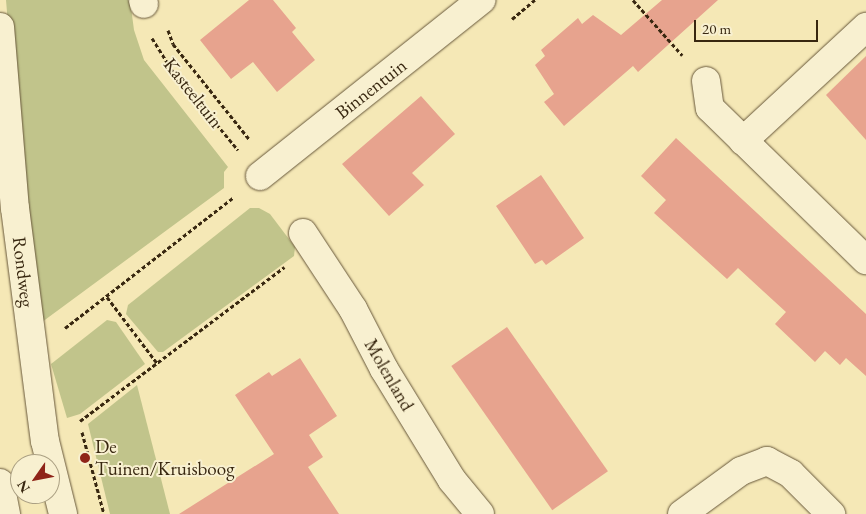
<!DOCTYPE html>
<style>
body{margin:0}
#map{position:relative;width:866px;height:514px;overflow:hidden;background:#f5e8b6;font-family:"EB Garamond",serif}
div>[style]{position:absolute}
.green>*{inset:0;background:#c1c48b}
.building>*{inset:0;background:#e7a38e;transform-origin:0 0}
.path>*{height:3px;margin-top:-1.5px;transform-origin:0;background:repeating-linear-gradient(90deg,#382710 0 4px,transparent 0 6.5px)}
.roads{filter:drop-shadow(0 0 1px #67573a) drop-shadow(0 0 1px #67573a)}
.minor>*{height:28px;margin:-14px;padding:0 14px;transform-origin:14px;border-radius:14px;background:#f8f0d0}
.secondary>*{height:28px;margin:-14px;padding:0 14px;transform-origin:14px;border-radius:14px;background:#f8f0d0}
.dots>*{width:14px;height:14px;translate:-50% -50%;box-sizing:border-box;border:2px solid #f8f0d0;border-radius:50%}
span{translate:-50% -50%;white-space:nowrap;text-align:center;line-height:1.15;-webkit-text-stroke:4px #f8f0d0;paint-order:stroke}
.street-label{font-size:19px;color:#382710}
.poi-label{font-size:19px;color:#382710}
.left{translate:0 -50%;text-align:left}
.north{position:absolute;left:10px;top:454px;width:50px;height:50px;box-sizing:border-box;background:#f8f0d0;border:1px solid #aba083;border-radius:50%;rotate:237deg;font-size:14px;font-weight:700;line-height:20px;text-align:center;color:#382710}
.north::after{content:'';display:block;margin:auto;width:18px;height:22px;background:#8f2418;clip-path:polygon(50% 0,100% 100%,50% 72%,0 100%)}
.scale{position:absolute;left:694px;top:20px;width:124px;height:22px;box-sizing:border-box;border:2px solid #382710;border-top:0;padding-left:6px;font-size:15px;line-height:18px;white-space:nowrap;color:#382710;-webkit-text-stroke:4px #f8f0d0;paint-order:stroke}
</style>
<div id="map">
<div class="green">
<div style="clip-path:polygon(6px 0,130px 0,134px 30px,144px 60px,228px 167px,224px 172px,224px 188px,38px 325px,25px 232px)"></div>
<div style="clip-path:polygon(250px 208px,259px 208px,270px 214px,295px 247px,294px 256px,163px 352px,158px 352px,126px 314px,128px 305px)"></div>
<div style="clip-path:polygon(107px 320px,116px 322px,145px 364px,80px 414px,67px 418px,51px 364px)"></div>
<div style="clip-path:polygon(137px 385px,170px 514px,110px 514px,88px 424px)"></div>
</div>
<div class="building">
<div style="clip-path:polygon(249px 0,273px 0,296px 28px,292px 32px,315px 60px,277px 92px,253px 62px,231px 79px,200px 40px)"></div>
<div style="clip-path:polygon(662px 0,718px 0,638px 72px,633px 66px,564px 126px,544px 102px,554px 94px,535px 65px,545px 56px,541px 50px,578px 18px,582px 24px,593px 15px,621px 35px)"></div>
<div style="clip-path:polygon(866px 56px,866px 140px,826px 95px)"></div>
<div style="clip-path:polygon(421px 96px,455px 134px,412px 173px,424px 185px,389px 216px,342px 164px)"></div>
<div style="clip-path:polygon(676px 138px,866px 314px,866px 376px,846px 358px,840px 365px,825px 351px,815px 362px,775px 324px,786px 312px,763px 291px,738px 268px,727px 279px,654px 213px,666px 200px,641px 176px)"></div>
<div style="clip-path:polygon(541px 175px,584px 238px,546px 265px,542px 260px,535px 264px,496px 206px)"></div>
<div style="left:507px;top:327px;width:176px;height:68px;rotate:55deg"></div>
<div style="clip-path:polygon(300px 358px,337px 416px,309px 435px,323px 457px,308px 467px,339px 514px,179px 514px,274px 454px,235px 395px,269px 372px,272px 376px)"></div>
</div>
<div class="path">
<div style="left:633px;top:0;width:74px;rotate:48.3deg"></div>
<div style="left:512px;top:19px;width:30px;rotate:-40deg"></div>
<div style="left:168px;top:30px;width:15px;rotate:70deg"></div>
<div style="left:173px;top:44px;width:122px;rotate:51.3deg"></div>
<div style="left:152px;top:38px;width:36px;rotate:58deg"></div>
<div style="left:171px;top:69px;width:105px;rotate:50.4deg"></div>
<div style="left:107px;top:297px;width:83px;rotate:52.9deg"></div>
<div style="left:65px;top:328px;width:214px;rotate:-37.8deg"></div>
<div style="left:80px;top:421px;width:256px;rotate:-37deg"></div>
<div style="left:82px;top:432px;width:85px;rotate:75deg"></div>
</div>
<div class="roads">
<div class="minor">
<div style="left:143px;top:0;width:4px;rotate:76deg"></div>
<div style="left:706px;top:81px;width:27px;rotate:82deg"></div>
<div style="left:710px;top:108px;width:218px;rotate:44.3deg"></div>
<div style="left:743px;top:141px;width:168px;rotate:-42.8deg"></div>
<div style="left:260px;top:176px;width:283px;rotate:-38.5deg"></div>
<div style="left:303px;top:233px;width:91px;rotate:56.7deg"></div>
<div style="left:353px;top:309px;width:68px;rotate:62.7deg"></div>
<div style="left:384px;top:369px;width:130px;rotate:58.5deg"></div>
<div style="left:452px;top:480px;width:44px;rotate:50.5deg"></div>
<div style="left:682px;top:514px;width:73px;rotate:-36.1deg"></div>
<div style="left:741px;top:471px;width:28px;rotate:-21deg"></div>
<div style="left:767px;top:461px;width:27px;rotate:28deg"></div>
<div style="left:791px;top:474px;width:57px;rotate:45deg"></div>
</div>
<div class="secondary">
<div style="left:0;top:27px;width:182px;rotate:85.3deg"></div>
<div style="left:15px;top:208px;width:235px;rotate:82.7deg"></div>
<div style="left:45px;top:441px;width:75px;rotate:76.1deg"></div>
<div style="left:0;top:483px;width:32px;rotate:79deg"></div>
</div>
</div>
<div class="dots">
<div style="left:85px;top:458px;background:#8f2418"></div>
</div>
<div class="street-label">
<span style="left:371px;top:89px;rotate:-38deg">Binnentuin</span>
<span style="left:193px;top:93px;rotate:52deg">Kasteeltuin</span>
<span style="left:23px;top:272px;rotate:83deg">Rondweg</span>
<span style="left:389px;top:375px;rotate:60deg">Molenland</span>
</div>
<div class="poi-label">
<span class="left" style="left:95px;top:458px">De<br>Tuinen/Kruisboog</span>
</div>
<div class="north">N</div>
<div class="scale">20 m</div>
</div>
